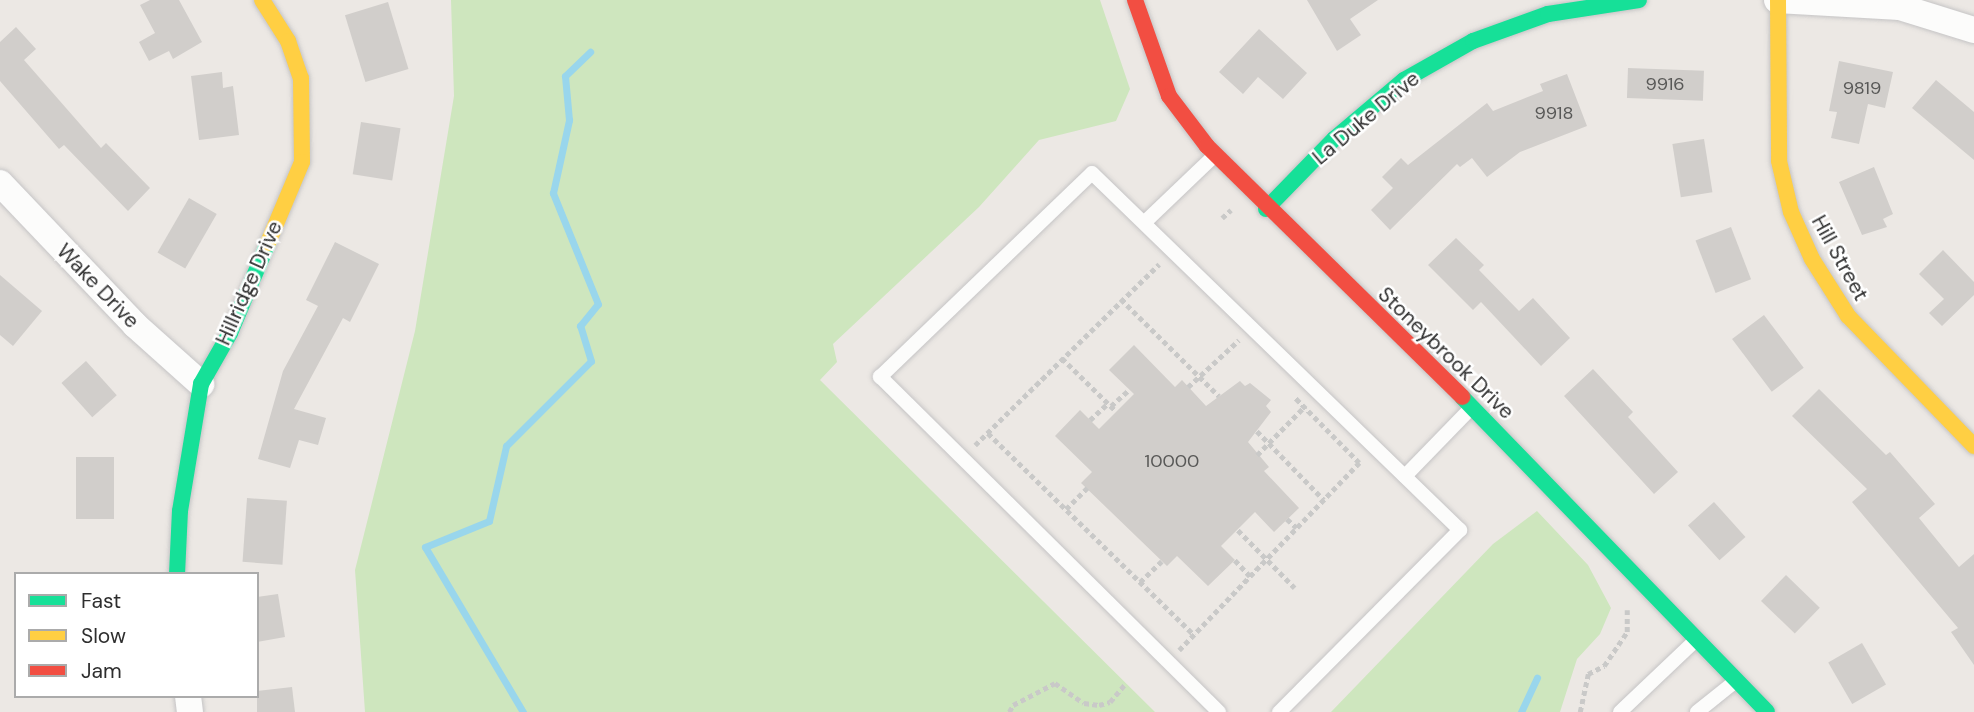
<!DOCTYPE html>
<style>
body{margin:0}
#map{position:relative;width:1974px;height:712px;overflow:hidden;background:#ece8e4;font-family:"DM Sans",sans-serif}
div>[style]{position:absolute}
.green>*{inset:0;background:#cee6be}
.stream>*{height:7px;margin:-3.5px;padding:0 3.5px;transform-origin:3.5px;border-radius:3.5px;background:#99d6ec}
.building>*{inset:0;background:#d1cecb;transform-origin:0 0}
.path>*{height:4.5px;margin-top:-2.25px;transform-origin:0;background:repeating-linear-gradient(90deg,#c9c9c8 0 5px,transparent 0 8.5px)}
.roads{filter:drop-shadow(0 0 2px #c5c4c5) drop-shadow(0 0 2px #c5c4c5)}
.lane>*{height:14px;margin:-7px;padding:0 7px;transform-origin:7px;border-radius:7px;background:#fcfcfb}
.street>*{height:26px;margin:-13px;padding:0 13px;transform-origin:13px;border-radius:13px;background:#fcfcfb}
.fast>*{height:16px;margin:-8px;padding:0 8px;transform-origin:8px;border-radius:8px;background:#16e098}
.slow>*{height:16px;margin:-8px;padding:0 8px;transform-origin:8px;border-radius:8px;background:#ffcf43}
.jam>*{height:16px;margin:-8px;padding:0 8px;transform-origin:8px;border-radius:8px;background:#f24e42}
span{translate:-50% -50%;white-space:nowrap;text-align:center;line-height:1.15;-webkit-text-stroke:5px #fff;paint-order:stroke}
.number-label{font-size:18px;color:#585857}
.number-label span{-webkit-text-stroke-width:0}
.street-label{font-size:21px;color:#2e2e2e}
.legend{position:absolute;left:14px;top:572px;width:245px;height:126px;box-sizing:border-box;background:#fff;border:2px solid #ababab;margin:0;padding:9px 12px;list-style:none;font-size:21px;color:#2e2e2e}
.legend li{display:flex;align-items:center;gap:14px;height:35px}
.legend b{width:35px;border:2px solid #ababab}
</style>
<div id="map">
<div class="green">
<div style="clip-path:polygon(451px 0,1100px 0,1130px 89px,1116px 121px,1039px 140px,979px 207px,833px 344px,837px 362px,820px 380px,1155px 712px,365px 712px,355px 570px,415px 331px,454px 96px)"></div>
<div style="clip-path:polygon(1537px 511px,1588px 565px,1611px 608px,1600px 634px,1577px 659px,1560px 712px,1331px 712px,1493px 544px)"></div>
</div>
<div class="stream">
<div style="left:523px;top:712px;width:192px;rotate:-120.7deg"></div>
<div style="left:425px;top:547px;width:69px;rotate:-22.1deg"></div>
<div style="left:489px;top:521px;width:77px;rotate:-77.2deg"></div>
<div style="left:506px;top:446px;width:120px;rotate:-45deg"></div>
<div style="left:591px;top:361px;width:37px;rotate:-107deg"></div>
<div style="left:580px;top:326px;width:28px;rotate:-51deg"></div>
<div style="left:598px;top:304px;width:120px;rotate:-112.1deg"></div>
<div style="left:553px;top:193px;width:75px;rotate:-77.6deg"></div>
<div style="left:569px;top:120px;width:44px;rotate:-95.2deg"></div>
<div style="left:565px;top:76px;width:35px;rotate:-44deg"></div>
<div style="left:1521px;top:712px;width:38px;rotate:-65deg"></div>
</div>
<div class="building">
<div style="clip-path:polygon(150px 0,179px 0,202px 42px,173px 59px,169px 51px,149px 61px,139px 42px,155px 33px,140px 5px)"></div>
<div style="clip-path:polygon(1307px 0,1378px 0,1350px 19px,1361px 35px,1337px 51px)"></div>
<div style="left:388px;top:2px;width:70px;height:45px;rotate:73deg"></div>
<div style="clip-path:polygon(16px 27px,36px 49px,24px 60px,101px 148px,106px 143px,150px 188px,128px 211px,64px 145px,59px 149px,0 81px,0 42px)"></div>
<div style="clip-path:polygon(1259px 29px,1307px 73px,1283px 99px,1258px 77px,1243px 94px,1219px 72px)"></div>
<div style="clip-path:polygon(1839px 61px,1893px 72px,1885px 108px,1868px 104px,1859px 144px,1831px 138px,1837px 112px,1829px 111px)"></div>
<div style="left:1628px;top:68px;width:76px;height:30px;rotate:2deg"></div>
<div style="clip-path:polygon(222px 72px,223px 88px,233px 86px,239px 135px,199px 140px,191px 76px)"></div>
<div style="clip-path:polygon(1567px 74px,1587px 126px,1520px 152px,1487px 177px,1472px 158px,1460px 167px,1457px 164px,1390px 230px,1371px 210px,1393px 188px,1382px 177px,1401px 158px,1408px 165px,1487px 103px,1493px 111px,1543px 91px,1540px 84px)"></div>
<div style="clip-path:polygon(1936px 80px,1974px 112px,1974px 160px,1912px 108px)"></div>
<div style="left:361px;top:122px;width:40px;height:53px;rotate:9deg"></div>
<div style="left:1704px;top:139px;width:54px;height:32px;rotate:81deg"></div>
<div style="clip-path:polygon(1874px 167px,1893px 214px,1883px 219px,1887px 227px,1862px 235px,1839px 182px)"></div>
<div style="left:189px;top:198px;width:32px;height:63px;rotate:30deg"></div>
<div style="left:1731px;top:227px;width:56px;height:38px;rotate:69deg"></div>
<div style="clip-path:polygon(1456px 238px,1484px 265px,1479px 270px,1519px 311px,1533px 298px,1570px 338px,1541px 366px,1481px 302px,1473px 310px,1428px 265px)"></div>
<div style="clip-path:polygon(335px 242px,379px 264px,350px 322px,343px 318px,294px 409px,326px 418px,318px 445px,299px 440px,290px 468px,258px 459px,283px 371px,318px 306px,306px 300px)"></div>
<div style="clip-path:polygon(1943px 250px,1974px 282px,1974px 295px,1942px 326px,1929px 313px,1944px 299px,1919px 274px)"></div>
<div style="clip-path:polygon(0 275px,42px 311px,13px 346px,0 335px)"></div>
<div style="left:1764px;top:315px;width:66px;height:40px;rotate:53deg"></div>
<div style="clip-path:polygon(1134px 345px,1175px 387px,1182px 380px,1206px 406px,1240px 381px,1245px 386px,1250px 383px,1271px 400px,1266px 406px,1271px 412px,1248px 442px,1269px 467px,1264px 471px,1299px 508px,1274px 532px,1255px 512px,1221px 546px,1235px 560px,1208px 586px,1177px 556px,1167px 566px,1081px 483px,1092px 472px,1055px 436px,1080px 410px,1099px 429px,1134px 394px,1109px 370px)"></div>
<div style="left:86px;top:361px;width:46px;height:33px;rotate:48deg"></div>
<div style="clip-path:polygon(1593px 369px,1633px 412px,1628px 417px,1678px 472px,1654px 494px,1564px 396px)"></div>
<div style="clip-path:polygon(1819px 389px,1886px 455px,1890px 452px,1935px 504px,1919px 518px,1959px 567px,1974px 554px,1974px 665px,1951px 632px,1958px 628px,1852px 502px,1867px 489px,1792px 416px)"></div>
<div style="left:76px;top:457px;width:38px;height:62px"></div>
<div style="left:247px;top:498px;width:40px;height:64px;rotate:4deg"></div>
<div style="left:1714px;top:502px;width:47px;height:35px;rotate:48deg"></div>
<div style="left:1786px;top:575px;width:47px;height:36px;rotate:44deg"></div>
<div style="clip-path:polygon(278px 594px,285px 637px,257px 642px,257px 597px)"></div>
<div style="left:1862px;top:643px;width:48px;height:39px;rotate:60deg"></div>
<div style="clip-path:polygon(292px 687px,295px 712px,257px 712px,257px 691px)"></div>
</div>
<div class="path">
<div style="left:1222px;top:218px;width:12px;rotate:-42deg"></div>
<div style="left:1121px;top:299px;width:138px;rotate:44.7deg"></div>
<div style="left:1062px;top:358px;width:76px;rotate:44.5deg"></div>
<div style="left:1188px;top:387px;width:69px;rotate:-42.7deg"></div>
<div style="left:1111px;top:406px;width:24px;rotate:-42deg"></div>
<div style="left:1090px;top:420px;width:25px;rotate:-43deg"></div>
<div style="left:1257px;top:431px;width:96px;rotate:45.8deg"></div>
<div style="left:988px;top:433px;width:289px;rotate:44.4deg"></div>
<div style="left:975px;top:445px;width:258px;rotate:-44.5deg"></div>
<div style="left:1257px;top:455px;width:69px;rotate:-45.6deg"></div>
<div style="left:1066px;top:509px;width:30px;rotate:-45deg"></div>
<div style="left:1287px;top:519px;width:13px;rotate:42deg"></div>
<div style="left:1238px;top:530px;width:81px;rotate:45.5deg"></div>
<div style="left:1235px;top:560px;width:22px;rotate:47deg"></div>
<div style="left:1140px;top:582px;width:30px;rotate:-44deg"></div>
<div style="left:1179px;top:650px;width:260px;rotate:-46.1deg"></div>
<div style="left:1359px;top:463px;width:91px;rotate:-134.6deg"></div>
<div style="left:1009px;top:712px;width:8px;rotate:-60deg"></div>
<div style="left:1013px;top:705px;width:47px;rotate:-27.6deg"></div>
<div style="left:1055px;top:683px;width:35px;rotate:35deg"></div>
<div style="left:1084px;top:703px;width:15px;rotate:8deg"></div>
<div style="left:1099px;top:705px;width:11px;rotate:-15deg"></div>
<div style="left:1110px;top:702px;width:25px;rotate:-50deg"></div>
<div style="left:1580px;top:712px;width:39px;rotate:-78deg"></div>
<div style="left:1588px;top:674px;width:18px;rotate:-27deg"></div>
<div style="left:1604px;top:666px;width:41px;rotate:-55.9deg"></div>
<div style="left:1627px;top:632px;width:22px;rotate:-90deg"></div>
</div>
<div class="roads">
<div class="lane">
<div style="left:1146px;top:221px;width:95px;rotate:-43.7deg"></div>
<div style="left:1405px;top:476px;width:96px;rotate:-45.8deg"></div>
<div style="left:1219px;top:712px;width:477px;rotate:-135.3deg"></div>
<div style="left:880px;top:377px;width:294px;rotate:-43.9deg"></div>
<div style="left:1092px;top:173px;width:513px;rotate:44.13deg"></div>
<div style="left:1460px;top:530px;width:257px;rotate:134.8deg"></div>
<div style="left:1620px;top:712px;width:106px;rotate:-43.5deg"></div>
<div style="left:1697px;top:712px;width:51px;rotate:-38.7deg"></div>
</div>
<div class="street">
<div style="left:1777px;top:0;width:123px;rotate:3.3deg"></div>
<div style="left:1900px;top:7px;width:77px;rotate:17.3deg"></div>
<div style="left:0;top:183px;width:196px;rotate:46.4deg"></div>
<div style="left:135px;top:325px;width:89px;rotate:41.8deg"></div>
<div style="left:188px;top:696px;width:16px;rotate:83deg"></div>
</div>
<div class="fast">
<div style="left:1266px;top:209px;width:98px;rotate:-45.8deg"></div>
<div style="left:1334px;top:139px;width:92px;rotate:-40.1deg"></div>
<div style="left:1404px;top:80px;width:79px;rotate:-29.5deg"></div>
<div style="left:1473px;top:41px;width:80px;rotate:-19.8deg"></div>
<div style="left:1548px;top:14px;width:92px;rotate:-8.7deg"></div>
<div style="left:1462px;top:397px;width:438px;rotate:45.9deg"></div>
<div style="left:177px;top:574px;width:63px;rotate:-87.3deg"></div>
<div style="left:180px;top:511px;width:129px;rotate:-80.6deg"></div>
<div style="left:201px;top:384px;width:59px;rotate:-60.4deg"></div>
<div style="left:230px;top:333px;width:98px;rotate:-67.1deg"></div>
</div>
<div class="slow">
<div style="left:262px;top:0;width:49px;rotate:57.6deg"></div>
<div style="left:288px;top:41px;width:39px;rotate:71deg"></div>
<div style="left:301px;top:78px;width:84px;rotate:89.3deg"></div>
<div style="left:302px;top:162px;width:88px;rotate:112.8deg"></div>
<div style="left:1778px;top:0;width:161px;rotate:89.6deg"></div>
<div style="left:1779px;top:161px;width:52px;rotate:76.8deg"></div>
<div style="left:1791px;top:212px;width:51px;rotate:65.9deg"></div>
<div style="left:1812px;top:259px;width:67px;rotate:57.7deg"></div>
<div style="left:1848px;top:316px;width:181px;rotate:45.9deg"></div>
</div>
<div class="jam">
<div style="left:1135px;top:0;width:102px;rotate:70.5deg"></div>
<div style="left:1169px;top:96px;width:63px;rotate:52.8deg"></div>
<div style="left:1207px;top:146px;width:358px;rotate:44.5deg"></div>
</div>
</div>
<div class="number-label">
<span style="left:1665px;top:84px">9916</span>
<span style="left:1862px;top:88px">9819</span>
<span style="left:1554px;top:113px">9918</span>
<span style="left:1172px;top:461px">10000</span>
</div>
<div class="street-label">
<span style="left:1366px;top:118px;rotate:-40deg">La Duke Drive</span>
<span style="left:1840px;top:258px;rotate:61deg">Hill Street</span>
<span style="left:249px;top:283px;rotate:-66deg">Hillridge Drive</span>
<span style="left:98px;top:286px;rotate:46deg">Wake Drive</span>
<span style="left:1446px;top:353px;rotate:44deg">Stoneybrook Drive</span>
</div>
<ul class="legend">
<li><b style="height:9px;background:#16e098"></b>Fast</li>
<li><b style="height:9px;background:#ffcf43"></b>Slow</li>
<li><b style="height:9px;background:#f24e42"></b>Jam</li>
</ul>
</div>
